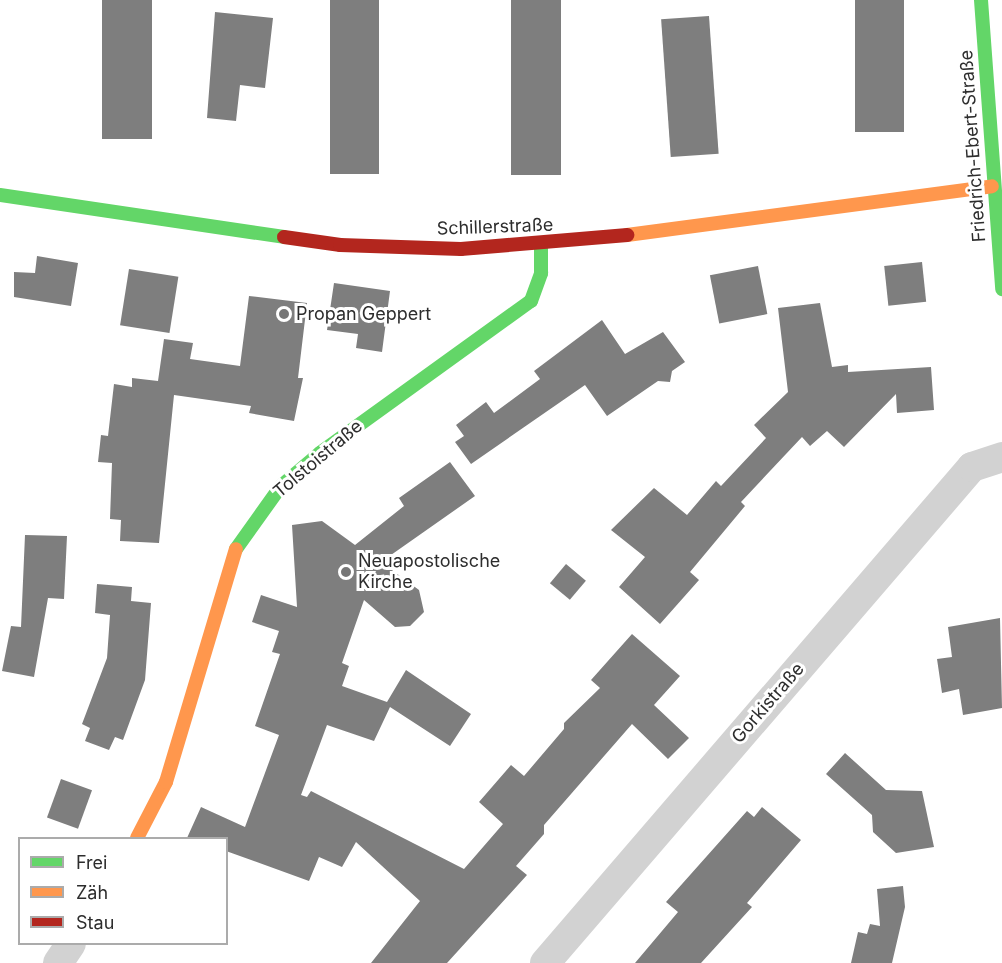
<!DOCTYPE html>
<meta charset="utf-8">
<style>
body{margin:0}
#map{position:relative;width:1002px;height:963px;overflow:hidden;background:#fff;font-family:Inter,sans-serif}
div>[style]{position:absolute}
.building>*{inset:0;background:#7e7e7e;transform-origin:0 0}
.street>*{height:30px;margin:-15px;padding:0 15px;transform-origin:15px;border-radius:15px;background:#d2d2d2}
.fast>*{height:14px;margin:-7px;padding:0 7px;transform-origin:7px;border-radius:7px;background:#63d668}
.slow>*{height:14px;margin:-7px;padding:0 7px;transform-origin:7px;border-radius:7px;background:#ff974d}
.jam>*{height:14px;margin:-7px;padding:0 7px;transform-origin:7px;border-radius:7px;background:#b3261e}
.dots>*{width:16px;height:16px;translate:-50% -50%;box-sizing:border-box;border:3px solid #fff;border-radius:50%}
span{translate:-50% -50%;white-space:nowrap;text-align:center;line-height:1.15;-webkit-text-stroke:6px #fff;paint-order:stroke}
.street-label{font-size:18px;color:#2d2d2d}
.poi-label{font-size:18px;color:#2d2d2d}
.left{translate:0 -50%;text-align:left}
.legend{position:absolute;left:18px;top:837px;width:210px;height:108px;box-sizing:border-box;background:#fff;border:2px solid #ababab;margin:0;padding:8px 10px;list-style:none;font-size:18px;color:#2d2d2d}
.legend li{display:flex;align-items:center;gap:12px;height:30px}
.legend b{width:30px;border:2px solid #ababab}
</style>
<div id="map">
<div class="building">
<div style="left:102px;top:0;width:50px;height:139px"></div>
<div style="left:330px;top:0;width:49px;height:174px"></div>
<div style="left:511px;top:0;width:50px;height:175px"></div>
<div style="left:855px;top:0;width:49px;height:132px"></div>
<div style="clip-path:polygon(215px 12px,273px 18px,265px 88px,240px 85px,236px 121px,207px 118px)"></div>
<div style="left:709px;top:16px;width:138px;height:48px;rotate:86deg"></div>
<div style="clip-path:polygon(37px 256px,78px 263px,71px 306px,14px 297px,14px 272px,35px 273px)"></div>
<div style="left:922px;top:262px;width:40px;height:38px;rotate:84deg"></div>
<div style="left:758px;top:266px;width:49px;height:49px;rotate:79deg"></div>
<div style="left:129px;top:269px;width:50px;height:57px;rotate:9deg"></div>
<div style="clip-path:polygon(334px 283px,390px 291px,382px 352px,356px 348px,358px 334px,327px 330px)"></div>
<div style="clip-path:polygon(249px 296px,307px 303px,298px 378px,303px 378px,294px 421px,249px 413px,251px 406px,174px 395px,159px 543px,120px 541px,121px 520px,110px 519px,112px 463px,98px 462px,101px 435px,108px 436px,114px 384px,132px 387px,132px 378px,158px 381px,164px 339px,193px 343px,190px 359px,240px 366px)"></div>
<div style="clip-path:polygon(820px 303px,832px 367px,848px 365px,848px 372px,931px 367px,934px 410px,897px 413px,896px 394px,844px 447px,827px 431px,810px 446px,802px 437px,741px 502px,745px 506px,690px 572px,699px 580px,660px 624px,619px 587px,645px 557px,611px 530px,654px 488px,687px 515px,716px 481px,721px 486px,766px 438px,754px 425px,788px 392px,778px 308px)"></div>
<div style="clip-path:polygon(602px 320px,625px 354px,663px 332px,685px 362px,672px 371px,670px 382px,658px 381px,607px 416px,585px 385px,471px 464px,455px 442px,464px 436px,456px 425px,486px 402px,494px 413px,540px 379px,534px 371px)"></div>
<div style="clip-path:polygon(450px 462px,475px 496px,381px 562px,419px 590px,424px 612px,410px 626px,395px 627px,364px 600px,342px 663px,349px 666px,342px 686px,387px 702px,406px 670px,471px 714px,450px 746px,390px 707px,374px 741px,327px 725px,301px 795px,307px 797px,311px 791px,464px 869px,503px 824px,479px 802px,511px 765px,524px 776px,564px 729px,564px 723px,600px 688px,591px 680px,632px 634px,680px 676px,654px 705px,689px 738px,668px 759px,632px 724px,544px 825px,544px 834px,516px 866px,527px 875px,447px 963px,371px 963px,420px 901px,356px 842px,342px 867px,319px 857px,309px 881px,226px 851px,226px 838px,187px 838px,201px 807px,245px 827px,279px 735px,255px 726px,280px 654px,272px 652px,279px 631px,252px 622px,261px 595px,297px 607px,292px 525px,322px 521px,355px 545px,404px 506px,399px 498px)"></div>
<div style="clip-path:polygon(25px 535px,67px 536px,64px 599px,48px 598px,34px 677px,2px 671px,11px 626px,21px 627px)"></div>
<div style="left:566px;top:564px;width:26px;height:25px;rotate:40deg"></div>
<div style="clip-path:polygon(97px 584px,132px 587px,131px 601px,151px 603px,145px 680px,123px 740px,115px 737px,109px 750px,85px 741px,90px 728px,82px 724px,107px 658px,110px 615px,95px 613px)"></div>
<div style="clip-path:polygon(1000px 618px,1002px 708px,963px 715px,959px 689px,942px 693px,937px 659px,952px 657px,948px 627px)"></div>
<div style="clip-path:polygon(845px 753px,886px 790px,922px 791px,934px 847px,896px 853px,873px 832px,872px 815px,826px 774px)"></div>
<div style="left:61px;top:779px;width:33px;height:41px;rotate:20deg"></div>
<div style="clip-path:polygon(762px 807px,801px 840px,747px 903px,752px 907px,701px 963px,635px 963px,678px 912px,666px 902px,747px 811px,754px 817px)"></div>
<div style="clip-path:polygon(903px 886px,905px 907px,892px 963px,851px 963px,858px 932px,867px 934px,870px 924px,880px 926px,877px 889px)"></div>
</div>
<div class="street">
<div style="left:58px;top:963px;width:23px;rotate:-56deg"></div>
<div style="left:545px;top:963px;width:654px;rotate:-49.28deg"></div>
<div style="left:972px;top:467px;width:32px;rotate:-18deg"></div>
</div>
<div class="fast">
<div style="left:981px;top:0;width:290px;rotate:85.8deg"></div>
<div style="left:0;top:195px;width:287px;rotate:8.4deg"></div>
<div style="left:236px;top:549px;width:77px;rotate:-54.5deg"></div>
<div style="left:281px;top:486px;width:51px;rotate:-40.2deg"></div>
<div style="left:320px;top:453px;width:260px;rotate:-35.8deg"></div>
<div style="left:531px;top:301px;width:30px;rotate:-70deg"></div>
<div style="left:541px;top:273px;width:28px;rotate:-90deg"></div>
</div>
<div class="slow">
<div style="left:627px;top:235px;width:368px;rotate:-7.6deg"></div>
<div style="left:137px;top:838px;width:63px;rotate:-62.6deg"></div>
<div style="left:166px;top:782px;width:243px;rotate:-73.3deg"></div>
</div>
<div class="jam">
<div style="left:284px;top:237px;width:57px;rotate:8.1deg"></div>
<div style="left:340px;top:245px;width:121px;rotate:1.9deg"></div>
<div style="left:461px;top:249px;width:167px;rotate:-4.8deg"></div>
</div>
<div class="dots">
<div style="left:284px;top:314px;background:#767676"></div>
<div style="left:346px;top:572px;background:#767676"></div>
</div>
<div class="street-label">
<span style="left:973px;top:146px;rotate:-94deg">Friedrich-Ebert-Straße</span>
<span style="left:495px;top:227px;rotate:-2deg">Schillerstraße</span>
<span style="left:318px;top:459px;rotate:-40deg">Tolstoistraße</span>
<span style="left:768px;top:703px;rotate:-49deg">Gorkistraße</span>
</div>
<div class="poi-label">
<span class="left" style="left:296px;top:314px">Propan Geppert</span>
<span class="left" style="left:358px;top:572px">Neuapostolische<br>Kirche</span>
</div>
<ul class="legend">
<li><b style="height:8px;background:#63d668"></b>Frei</li>
<li><b style="height:8px;background:#ff974d"></b>Zäh</li>
<li><b style="height:8px;background:#b3261e"></b>Stau</li>
</ul>
</div>
